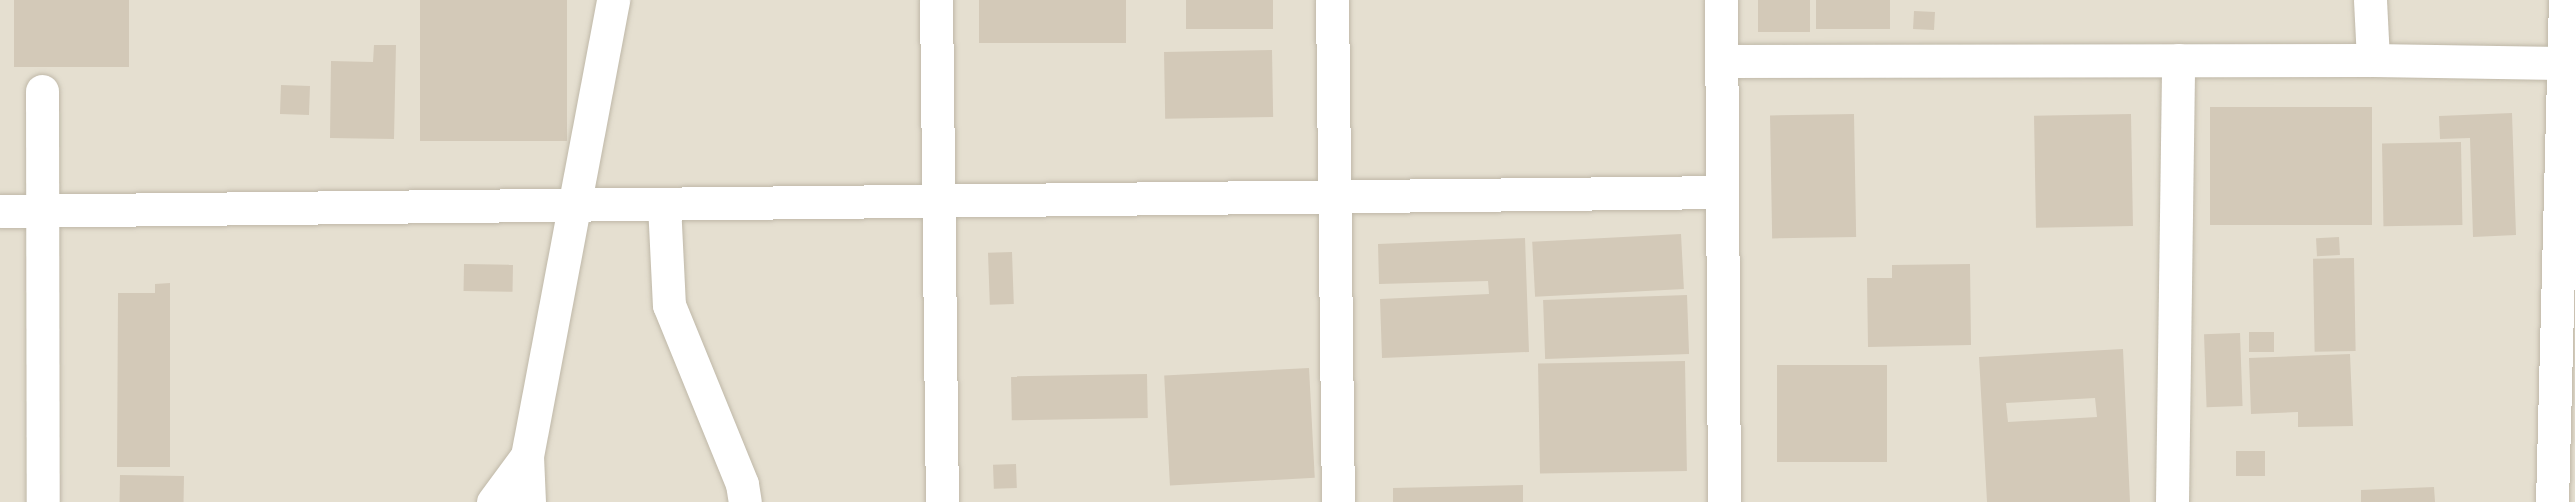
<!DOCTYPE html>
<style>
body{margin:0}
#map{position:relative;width:2575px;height:502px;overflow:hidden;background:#f1ede2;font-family:Quicksand,sans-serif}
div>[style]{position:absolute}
.residential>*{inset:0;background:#e5dfd0;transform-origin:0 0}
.building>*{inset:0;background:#d3c9b8;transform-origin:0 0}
.roads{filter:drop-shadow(0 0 2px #bfb8a8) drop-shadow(0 0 2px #bfb8a8)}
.minor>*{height:33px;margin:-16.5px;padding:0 16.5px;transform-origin:16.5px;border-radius:16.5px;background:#fff}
span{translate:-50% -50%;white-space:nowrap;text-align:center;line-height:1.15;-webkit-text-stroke:4.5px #fff;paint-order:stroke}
</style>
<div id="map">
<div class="residential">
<div style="left:0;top:0;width:2575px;height:502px"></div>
</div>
<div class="building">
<div style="left:14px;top:0;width:115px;height:67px"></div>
<div style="left:420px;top:0;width:147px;height:141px"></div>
<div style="left:979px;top:0;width:147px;height:43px"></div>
<div style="left:1186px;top:0;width:87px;height:29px"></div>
<div style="left:1758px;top:0;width:52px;height:32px"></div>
<div style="left:1816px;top:0;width:74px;height:29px"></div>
<div style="left:1914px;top:11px;width:21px;height:18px;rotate:3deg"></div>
<div style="clip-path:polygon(374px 45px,396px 45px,394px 139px,330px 138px,331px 61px,373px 62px)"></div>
<div style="left:1272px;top:50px;width:67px;height:108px;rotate:89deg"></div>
<div style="left:281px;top:85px;width:29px;height:29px;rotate:2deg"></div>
<div style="left:2372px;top:107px;width:118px;height:162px;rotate:90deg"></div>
<div style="clip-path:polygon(2512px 113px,2516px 235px,2473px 237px,2470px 138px,2440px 139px,2439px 116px)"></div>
<div style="left:1854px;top:114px;width:123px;height:84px;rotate:89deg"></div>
<div style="left:2131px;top:114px;width:112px;height:97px;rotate:89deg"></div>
<div style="left:2461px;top:142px;width:83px;height:79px;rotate:89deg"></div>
<div style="left:1681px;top:234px;width:55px;height:149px;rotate:87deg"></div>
<div style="left:2339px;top:237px;width:18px;height:23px;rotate:87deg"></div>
<div style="clip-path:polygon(1525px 238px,1529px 352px,1382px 358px,1380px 299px,1489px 294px,1488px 281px,1379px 284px,1378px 244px)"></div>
<div style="left:1012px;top:252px;width:52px;height:24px;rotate:88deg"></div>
<div style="left:2354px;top:258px;width:93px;height:41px;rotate:89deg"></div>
<div style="left:464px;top:264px;width:49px;height:27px;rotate:1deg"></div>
<div style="clip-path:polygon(1970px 264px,1971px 345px,1868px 347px,1867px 278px,1892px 278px,1892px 265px)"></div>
<div style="clip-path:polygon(170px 283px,170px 467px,117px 467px,118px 293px,155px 293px,155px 284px)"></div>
<div style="left:1687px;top:295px;width:59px;height:144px;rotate:88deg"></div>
<div style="left:2249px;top:332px;width:25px;height:20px"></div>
<div style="left:2240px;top:333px;width:73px;height:36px;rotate:88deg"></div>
<div style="clip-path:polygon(evenodd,2123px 349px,2130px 502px,1987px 502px,1979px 357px,2123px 349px,2095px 398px,2097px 417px,2008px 422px,2006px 403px,2095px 398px)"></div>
<div style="clip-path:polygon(2350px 354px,2353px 426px,2298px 427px,2298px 412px,2251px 414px,2249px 358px)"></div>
<div style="left:1685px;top:361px;width:110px;height:147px;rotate:89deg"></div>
<div style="left:1887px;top:365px;width:97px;height:110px;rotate:90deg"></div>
<div style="left:1309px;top:368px;width:110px;height:145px;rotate:87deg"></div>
<div style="left:1147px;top:374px;width:44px;height:136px;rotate:89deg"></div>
<div style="left:2236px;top:451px;width:29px;height:25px"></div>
<div style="left:1016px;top:464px;width:24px;height:23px;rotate:88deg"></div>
<div style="left:120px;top:475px;width:64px;height:27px;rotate:1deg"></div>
<div style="clip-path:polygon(1523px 485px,1523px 502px,1393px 502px,1393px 488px)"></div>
<div style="clip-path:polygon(2434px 487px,2435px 502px,2361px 502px,2361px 490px)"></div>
</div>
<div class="roads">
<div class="minor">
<div style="left:936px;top:0;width:502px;rotate:89.32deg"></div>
<div style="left:1332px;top:0;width:502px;rotate:89.32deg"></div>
<div style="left:1721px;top:0;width:502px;rotate:89.66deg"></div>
<div style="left:2370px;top:0;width:60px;rotate:87.1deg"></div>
<div style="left:1721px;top:61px;width:652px;rotate:-0.09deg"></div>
<div style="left:2373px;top:60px;width:202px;rotate:0.9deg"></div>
<div style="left:42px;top:91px;width:411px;rotate:89.9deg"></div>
<div style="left:664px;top:204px;width:101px;rotate:87.2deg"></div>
<div style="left:669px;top:305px;width:193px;rotate:67.8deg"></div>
<div style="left:742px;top:484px;width:18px;rotate:81deg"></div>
<div style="left:0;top:211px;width:1722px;rotate:-0.63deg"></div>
<div style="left:527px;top:456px;width:46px;rotate:87.5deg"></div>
<div style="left:493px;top:502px;width:57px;rotate:-53.5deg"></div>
<div style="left:527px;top:456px;width:464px;rotate:-79.3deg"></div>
<div style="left:2172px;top:502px;width:442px;rotate:-89.2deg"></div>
<div style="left:2552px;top:502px;width:502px;rotate:-88.52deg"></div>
</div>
</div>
</div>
